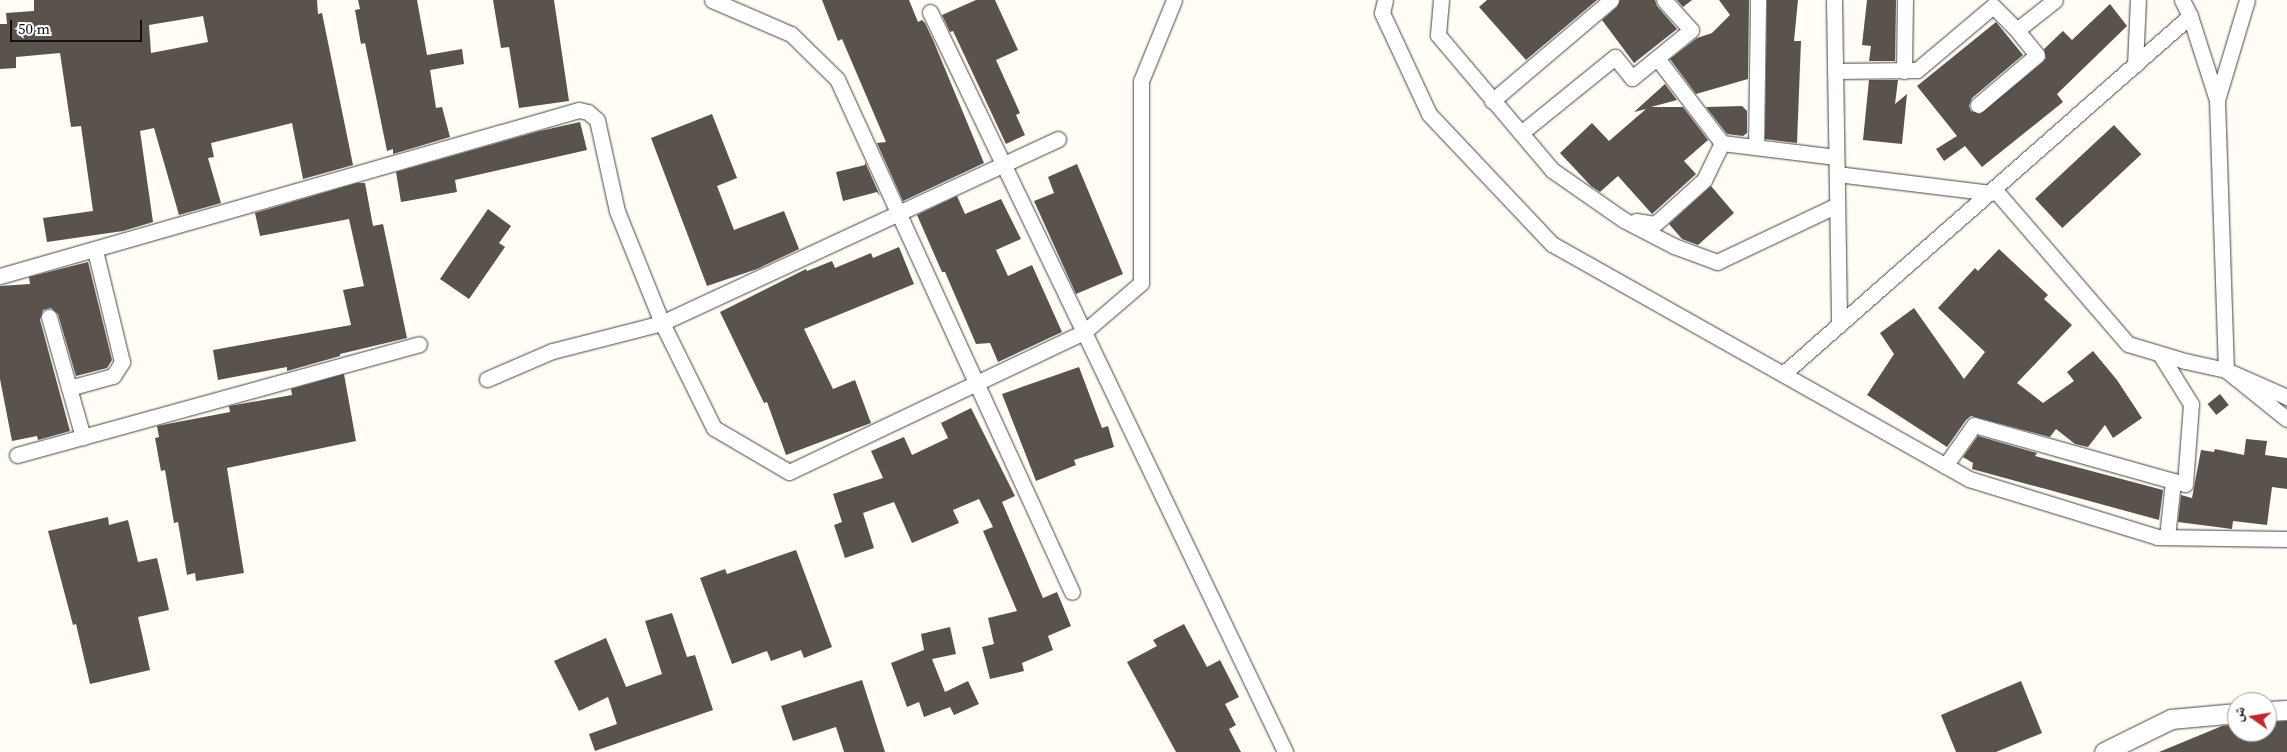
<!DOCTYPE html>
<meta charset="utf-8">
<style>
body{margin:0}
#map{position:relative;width:2287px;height:752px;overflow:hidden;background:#fffdf5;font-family:"Source Serif 4","Noto Naskh Arabic",serif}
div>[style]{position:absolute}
.building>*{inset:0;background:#5a524d;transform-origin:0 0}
.roads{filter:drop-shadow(0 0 1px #444) drop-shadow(0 0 1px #444)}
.minor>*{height:15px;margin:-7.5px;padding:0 7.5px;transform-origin:7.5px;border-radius:7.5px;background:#fff}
.tertiary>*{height:19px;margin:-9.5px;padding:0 9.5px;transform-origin:9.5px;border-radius:9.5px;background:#fff}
span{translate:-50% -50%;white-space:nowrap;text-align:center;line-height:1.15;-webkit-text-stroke:5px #fff;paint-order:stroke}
.north{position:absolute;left:2227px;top:692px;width:50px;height:50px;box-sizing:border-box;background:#fff;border:1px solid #a0a0a0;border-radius:50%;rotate:283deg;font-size:14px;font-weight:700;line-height:20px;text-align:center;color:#111}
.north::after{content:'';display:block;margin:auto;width:18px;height:22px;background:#c4262e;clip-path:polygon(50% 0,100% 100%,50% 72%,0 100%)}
.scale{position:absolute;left:10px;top:20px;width:132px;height:22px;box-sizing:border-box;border:2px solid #111;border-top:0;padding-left:6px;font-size:15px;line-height:18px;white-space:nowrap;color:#111;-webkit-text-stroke:4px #fff;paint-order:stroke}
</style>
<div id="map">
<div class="building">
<div style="clip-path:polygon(evenodd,34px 0,317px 0,318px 14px,322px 13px,353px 165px,303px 179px,292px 123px,211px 143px,214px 157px,208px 158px,221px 203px,179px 215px,154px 128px,140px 131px,153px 222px,123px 231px,47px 242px,43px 218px,93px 211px,81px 126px,71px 127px,60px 53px,16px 57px,16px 68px,0 69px,0 24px,7px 24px,6px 13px,34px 11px,34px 0,203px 16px,208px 42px,151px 53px,149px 25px,203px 16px)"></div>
<div style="clip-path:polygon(358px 0,417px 0,427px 55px,462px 49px,464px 64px,430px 70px,436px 108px,442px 107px,450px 137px,393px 154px,393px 149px,387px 151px,365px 43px,361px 44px,355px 10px,360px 9px)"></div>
<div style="clip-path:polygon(493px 0,554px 0,569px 101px,519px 108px,509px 47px,501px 48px)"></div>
<div style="clip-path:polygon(822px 0,909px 0,918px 22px,922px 20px,925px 23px,933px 40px,984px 163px,903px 201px,877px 143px,886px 142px,842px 39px,838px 41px)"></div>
<div style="clip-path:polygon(976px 0,995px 0,1018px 50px,996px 60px,1020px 113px,1016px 115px,1025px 135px,1006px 144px,953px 31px,950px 32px,942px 15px)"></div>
<div style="clip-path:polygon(1487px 0,1597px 0,1526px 60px,1479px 7px)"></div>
<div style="clip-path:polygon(1620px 0,1655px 0,1657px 6px,1677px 29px,1634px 63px,1602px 20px,1617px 7px)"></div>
<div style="clip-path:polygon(1677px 0,1692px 0,1683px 7px)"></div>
<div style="clip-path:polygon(1719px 0,1749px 0,1748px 79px,1696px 94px,1670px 59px,1697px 38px,1712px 33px,1730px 15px)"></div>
<div style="clip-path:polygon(1767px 0,1798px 0,1794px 41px,1801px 41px,1797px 143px,1765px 139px)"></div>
<div style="clip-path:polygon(1867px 0,1896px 0,1895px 61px,1869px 61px,1871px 46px,1862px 45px)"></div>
<div style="clip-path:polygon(2110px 4px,2127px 26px,2057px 94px,2063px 102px,1982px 167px,1965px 146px,1944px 161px,1936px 149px,1957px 136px,1917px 86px,1996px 22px,2023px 55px,1972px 98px,1969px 106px,1971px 111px,1980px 114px,2043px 62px,2046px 58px,2044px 49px,2063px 31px,2072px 40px)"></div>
<div style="clip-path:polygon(1869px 80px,1898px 80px,1895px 104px,1907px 94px,1902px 144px,1863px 140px)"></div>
<div style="clip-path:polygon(1665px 84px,1677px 100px,1651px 107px,1683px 107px,1708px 140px,1684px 161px,1696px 174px,1652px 214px,1618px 176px,1600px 192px,1591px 186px,1560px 153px,1592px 123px,1609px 141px,1646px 109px,1634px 112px)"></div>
<div style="clip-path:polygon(1742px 106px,1747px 111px,1747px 133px,1743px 136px,1727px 134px,1706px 107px)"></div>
<div style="clip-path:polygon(712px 114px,737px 178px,717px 186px,734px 230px,784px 211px,799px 249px,757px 269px,707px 286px,651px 138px)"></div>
<div style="clip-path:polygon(580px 122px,587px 150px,455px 180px,457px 192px,401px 202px,396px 172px,540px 131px)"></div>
<div style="left:2114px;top:125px;width:40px;height:108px;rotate:47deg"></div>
<div style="clip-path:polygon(865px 162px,880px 196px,877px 192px,843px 201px,836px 172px,865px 165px)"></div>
<div style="clip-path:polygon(1077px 164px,1123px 274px,1076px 294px,1034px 201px,1054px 193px,1048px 177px)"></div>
<div style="clip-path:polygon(357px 183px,365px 183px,373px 226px,383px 224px,407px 338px,340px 354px,340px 356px,287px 371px,287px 367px,218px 380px,213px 350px,351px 325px,343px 290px,364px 286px,349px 219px,260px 236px,255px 213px)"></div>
<div style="clip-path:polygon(1711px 186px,1734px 213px,1698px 245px,1682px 239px,1669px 224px)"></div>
<div style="clip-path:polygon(957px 196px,965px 214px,1001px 199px,1021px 239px,996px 250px,1008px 276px,1032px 265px,1062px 332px,998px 362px,990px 343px,976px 344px,945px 272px,942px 272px,917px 215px)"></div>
<div style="clip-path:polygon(488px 209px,511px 226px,499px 243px,505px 247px,469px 299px,440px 279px)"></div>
<div style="clip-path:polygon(899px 247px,914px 284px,804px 329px,833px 389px,855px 380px,871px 423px,786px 455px,767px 402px,764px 403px,720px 312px,806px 269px,807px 271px,832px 261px,835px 268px,871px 253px,873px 258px)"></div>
<div style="clip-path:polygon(1999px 249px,2048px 295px,2044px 299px,2072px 325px,2017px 383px,2043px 403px,2074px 381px,2067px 372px,2093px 351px,2117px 380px,2142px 418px,2113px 438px,2105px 425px,2088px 447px,2075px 444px,2056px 429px,2050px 437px,1971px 416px,1966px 420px,1947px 447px,1867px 395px,1894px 354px,1880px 333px,1914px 308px,1964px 379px,1985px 352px,1938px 308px,1975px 268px,1978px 271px)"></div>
<div style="clip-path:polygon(88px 262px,112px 360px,107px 368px,76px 376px,58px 314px,51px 308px,43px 310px,40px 320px,70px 431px,38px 440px,37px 436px,12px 441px,0 379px,0 286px,30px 284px,29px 277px)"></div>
<div style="clip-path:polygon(1079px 367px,1102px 428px,1108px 426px,1114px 447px,1074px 460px,1076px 465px,1036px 481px,1002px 394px)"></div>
<div style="clip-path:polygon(344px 374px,356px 441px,227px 468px,244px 573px,196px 581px,195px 573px,187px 575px,178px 522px,174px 523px,165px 470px,161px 471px,155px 438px,159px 437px,157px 426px,230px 412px,229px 406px,292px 395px,291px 389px)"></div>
<div style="left:2220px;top:394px;width:14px;height:16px;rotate:51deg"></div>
<div style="clip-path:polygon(971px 408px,1015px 496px,1002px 502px,1043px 598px,1057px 592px,1071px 626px,1048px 636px,1053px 650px,1022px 663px,1024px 671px,990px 679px,982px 647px,994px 644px,988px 618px,1017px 611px,983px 531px,993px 527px,979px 499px,953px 510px,959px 523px,912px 543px,894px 502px,863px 513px,874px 548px,845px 558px,834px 525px,842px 522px,833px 494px,883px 478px,871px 451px,904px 437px,912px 455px,948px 438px,941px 423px)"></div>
<div style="clip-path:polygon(1978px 436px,2037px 453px,2035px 456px,2163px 490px,2159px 520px,1972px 469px,1973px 463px,1963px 457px)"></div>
<div style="clip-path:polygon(2246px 439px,2267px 441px,2265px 455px,2287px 458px,2287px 489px,2272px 487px,2267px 525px,2233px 521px,2232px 529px,2178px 522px,2181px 495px,2192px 498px,2201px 450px,2214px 452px,2215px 449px,2244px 455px)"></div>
<div style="clip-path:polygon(108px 517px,109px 525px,128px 520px,138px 562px,157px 558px,169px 610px,138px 617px,150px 670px,90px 684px,76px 624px,73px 625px,48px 531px)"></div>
<div style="clip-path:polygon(796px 550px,832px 647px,804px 658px,801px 650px,771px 661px,767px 651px,732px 664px,700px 578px,725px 569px,727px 574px)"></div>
<div style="clip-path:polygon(672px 613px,687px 657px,695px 655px,713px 710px,595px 751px,589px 734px,617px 724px,608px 697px,579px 711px,554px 661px,606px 638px,626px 687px,662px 674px,645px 621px)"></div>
<div style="clip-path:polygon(1184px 624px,1207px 667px,1220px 660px,1239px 697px,1225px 704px,1236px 725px,1229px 729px,1241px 752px,1176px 752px,1127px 662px,1157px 646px,1153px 640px)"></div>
<div style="clip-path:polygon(950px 627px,956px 654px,932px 659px,945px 692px,968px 681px,979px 704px,954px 715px,950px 707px,924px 717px,919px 702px,907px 707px,891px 663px,924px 650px,921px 634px)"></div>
<div style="clip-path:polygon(862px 680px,885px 752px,844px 752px,836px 727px,793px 741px,781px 706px)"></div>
<div style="clip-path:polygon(2021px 681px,2042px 733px,1996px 752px,1956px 752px,1941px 715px)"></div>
<div style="clip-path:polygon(2287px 721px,2287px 752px,2159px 752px,2222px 726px,2237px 724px,2237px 732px,2267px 732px,2267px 722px)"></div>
</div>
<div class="roads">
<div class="minor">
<div style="left:712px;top:0;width:86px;rotate:23.3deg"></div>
<div style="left:791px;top:34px;width:64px;rotate:44.4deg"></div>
<div style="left:837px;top:79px;width:564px;rotate:65.39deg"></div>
<div style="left:1385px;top:0;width:13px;rotate:103deg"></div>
<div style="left:1382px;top:13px;width:111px;rotate:65deg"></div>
<div style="left:1429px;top:114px;width:179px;rotate:46.6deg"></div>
<div style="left:1552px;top:244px;width:479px;rotate:29.4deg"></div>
<div style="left:1969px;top:479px;width:197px;rotate:17.1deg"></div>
<div style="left:2157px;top:537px;width:130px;rotate:0.9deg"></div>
<div style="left:1441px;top:0;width:35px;rotate:95deg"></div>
<div style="left:1438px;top:35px;width:177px;rotate:49.8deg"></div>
<div style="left:1552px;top:170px;width:88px;rotate:34.8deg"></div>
<div style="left:1624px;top:220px;width:56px;rotate:27.5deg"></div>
<div style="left:1674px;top:246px;width:46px;rotate:20.4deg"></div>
<div style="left:1717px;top:262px;width:133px;rotate:-25.4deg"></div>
<div style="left:1834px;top:0;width:324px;rotate:89.1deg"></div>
<div style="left:2182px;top:0;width:18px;rotate:63deg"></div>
<div style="left:2190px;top:16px;width:88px;rotate:72.2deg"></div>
<div style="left:2217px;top:100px;width:270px;rotate:88.1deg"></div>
<div style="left:2226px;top:370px;width:78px;rotate:38.8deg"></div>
<div style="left:930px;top:12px;width:355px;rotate:64.3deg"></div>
<div style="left:1084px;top:332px;width:75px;rotate:-40.7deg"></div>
<div style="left:1141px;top:283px;width:202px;rotate:-90deg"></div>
<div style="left:1141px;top:81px;width:87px;rotate:-67.8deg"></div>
<div style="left:1657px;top:58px;width:107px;rotate:52.6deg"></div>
<div style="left:1722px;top:143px;width:115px;rotate:7deg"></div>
<div style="left:2135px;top:65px;width:65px;rotate:-87.4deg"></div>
<div style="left:1835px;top:71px;width:82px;rotate:-0.7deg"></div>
<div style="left:1917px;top:70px;width:99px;rotate:-40.1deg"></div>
<div style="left:1993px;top:6px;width:34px;rotate:45deg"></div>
<div style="left:2017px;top:30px;width:48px;rotate:-38.3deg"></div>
<div style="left:1904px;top:71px;width:71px;rotate:-89.2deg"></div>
<div style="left:2217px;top:100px;width:104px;rotate:-73.3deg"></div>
<div style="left:1492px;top:101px;width:156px;rotate:-40.3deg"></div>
<div style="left:1978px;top:105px;width:77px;rotate:-40.3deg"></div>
<div style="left:2037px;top:55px;width:32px;rotate:-129deg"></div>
<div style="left:1521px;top:133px;width:121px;rotate:-39deg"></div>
<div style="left:1615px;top:57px;width:27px;rotate:51deg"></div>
<div style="left:1632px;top:78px;width:76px;rotate:-39.1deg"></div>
<div style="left:1691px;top:30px;width:40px;rotate:-132deg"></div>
<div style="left:1058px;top:139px;width:437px;rotate:155.1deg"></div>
<div style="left:662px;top:323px;width:117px;rotate:63.7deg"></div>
<div style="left:714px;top:428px;width:87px;rotate:30.4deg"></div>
<div style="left:789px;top:472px;width:327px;rotate:-25.4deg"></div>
<div style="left:1084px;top:332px;width:466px;rotate:64.4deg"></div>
<div style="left:1756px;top:147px;width:147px;rotate:-89.2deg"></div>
<div style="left:1837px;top:174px;width:155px;rotate:7deg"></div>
<div style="left:1995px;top:190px;width:203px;rotate:49.2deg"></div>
<div style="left:2128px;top:344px;width:59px;rotate:16.6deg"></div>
<div style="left:2185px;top:361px;width:42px;rotate:12.4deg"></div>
<div style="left:2226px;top:370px;width:67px;rotate:23.9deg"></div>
<div style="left:1636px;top:221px;width:19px;rotate:9deg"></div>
<div style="left:1655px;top:224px;width:66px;rotate:-41.9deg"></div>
<div style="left:1704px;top:180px;width:41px;rotate:-64.1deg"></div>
<div style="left:0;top:276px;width:602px;rotate:-16deg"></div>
<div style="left:579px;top:110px;width:9px;rotate:13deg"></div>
<div style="left:588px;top:112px;width:12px;rotate:42deg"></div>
<div style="left:597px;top:120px;width:93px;rotate:77.6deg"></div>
<div style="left:617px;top:211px;width:121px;rotate:68.1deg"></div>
<div style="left:662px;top:323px;width:114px;rotate:165.7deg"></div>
<div style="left:552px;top:351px;width:71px;rotate:156.7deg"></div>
<div style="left:49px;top:317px;width:125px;rotate:74.2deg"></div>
<div style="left:2160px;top:354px;width:59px;rotate:58.2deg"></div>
<div style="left:2191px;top:404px;width:80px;rotate:94.3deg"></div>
<div style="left:2185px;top:484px;width:12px;rotate:-166deg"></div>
<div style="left:1783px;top:374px;width:542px;rotate:-41.34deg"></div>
<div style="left:69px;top:388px;width:46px;rotate:-15.3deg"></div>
<div style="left:113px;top:376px;width:17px;rotate:-57deg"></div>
<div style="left:122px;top:362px;width:115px;rotate:-103.6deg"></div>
<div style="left:17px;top:455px;width:417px;rotate:-15.4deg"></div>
<div style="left:1945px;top:466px;width:50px;rotate:-54.7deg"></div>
<div style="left:1974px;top:425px;width:207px;rotate:15.7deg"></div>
<div style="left:2173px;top:481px;width:56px;rotate:96.1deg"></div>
</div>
<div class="tertiary">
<div style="left:2267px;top:711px;width:20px;rotate:-3deg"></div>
<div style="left:2104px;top:752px;width:75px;rotate:-26.2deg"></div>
<div style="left:2171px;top:719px;width:66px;rotate:-5.2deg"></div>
</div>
</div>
<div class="north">ش</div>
<div class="scale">50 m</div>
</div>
